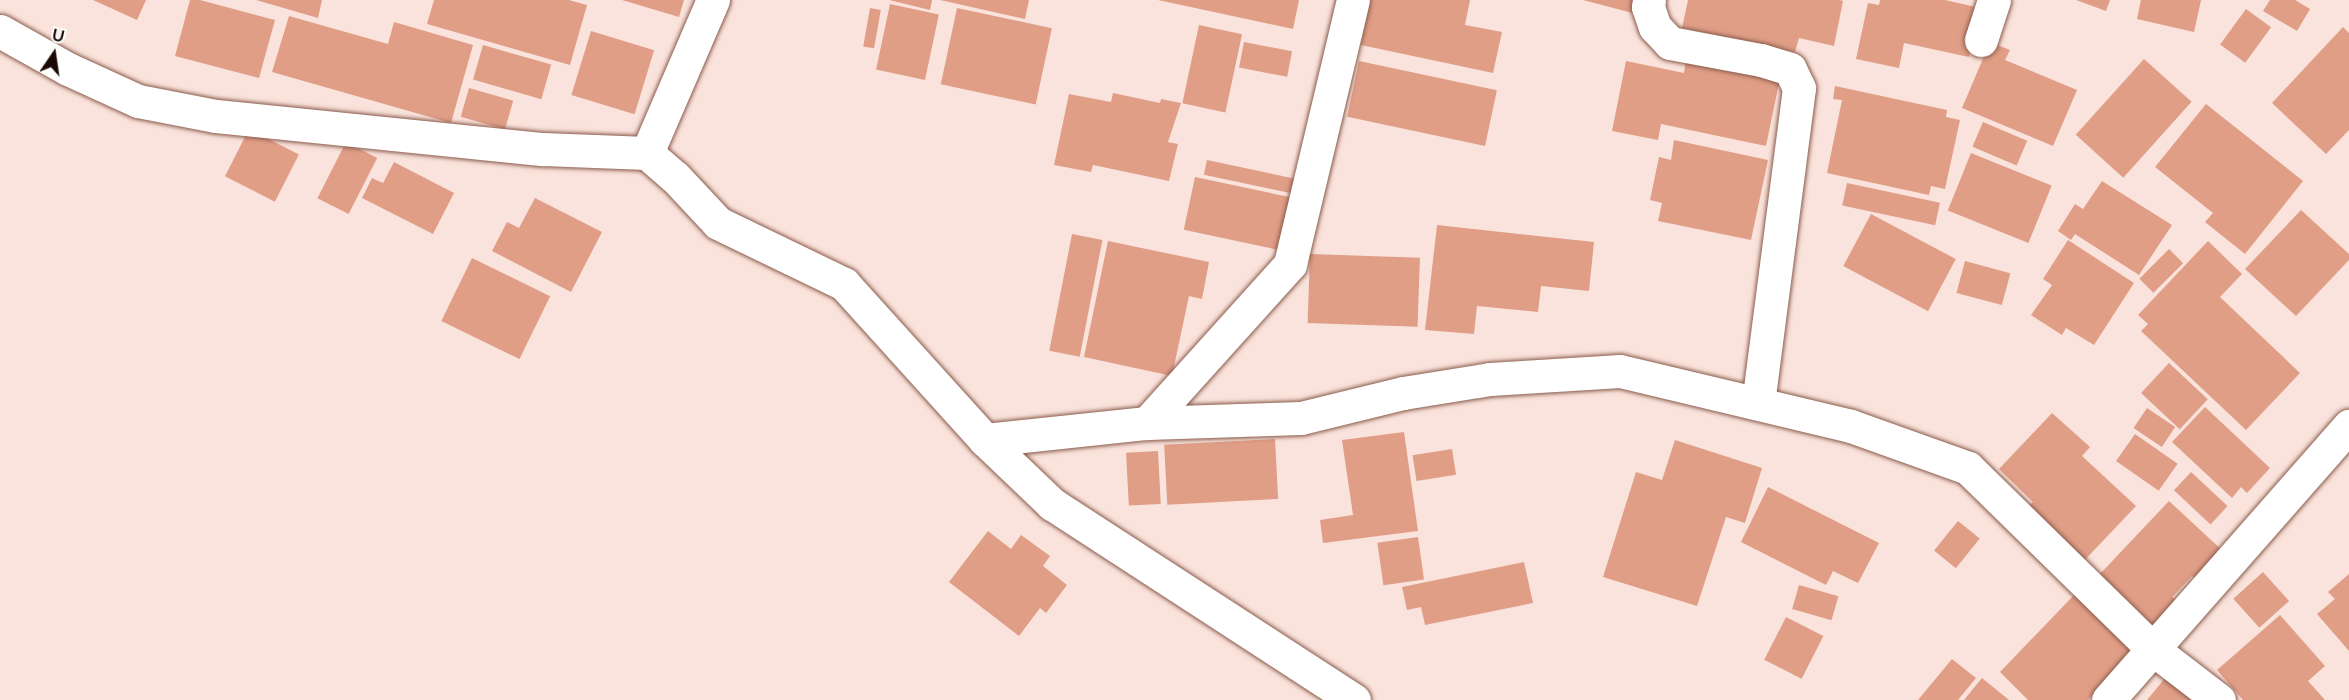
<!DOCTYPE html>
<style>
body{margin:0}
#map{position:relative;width:2349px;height:700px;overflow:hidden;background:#fae3dc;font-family:Raleway,sans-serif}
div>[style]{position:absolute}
.building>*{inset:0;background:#e09e87;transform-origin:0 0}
.roads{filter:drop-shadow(0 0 2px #8a5b4b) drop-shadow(0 0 2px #8a5b4b)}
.minor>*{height:33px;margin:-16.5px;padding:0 16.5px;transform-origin:16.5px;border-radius:16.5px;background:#fff}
span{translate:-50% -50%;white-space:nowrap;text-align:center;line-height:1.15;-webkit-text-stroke:4.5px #fff;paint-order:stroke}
.north{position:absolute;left:24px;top:24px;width:60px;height:60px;-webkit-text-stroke:4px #fff;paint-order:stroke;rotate:13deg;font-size:16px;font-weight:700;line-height:24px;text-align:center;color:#1b0905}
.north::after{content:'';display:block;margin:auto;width:21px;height:27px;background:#1b0905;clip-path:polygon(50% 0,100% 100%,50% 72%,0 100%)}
</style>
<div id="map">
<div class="building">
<div style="clip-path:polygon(93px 0,146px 0,137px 20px)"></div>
<div style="clip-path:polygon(190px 0,200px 0,275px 20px,259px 78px,175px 56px)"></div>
<div style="clip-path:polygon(256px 0,322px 0,318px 18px)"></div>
<div style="clip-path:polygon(434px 0,569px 0,587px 5px,570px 65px,427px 24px)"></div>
<div style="clip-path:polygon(622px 0,684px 0,679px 17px)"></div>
<div style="clip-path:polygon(889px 0,932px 0,930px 10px)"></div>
<div style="clip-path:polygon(940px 0,1029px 0,1025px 19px)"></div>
<div style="clip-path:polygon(1158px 0,1299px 0,1293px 29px)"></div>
<div style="clip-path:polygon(1370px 0,1470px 0,1465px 25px,1502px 32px,1493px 73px,1361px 45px)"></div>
<div style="clip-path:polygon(1583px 0,1639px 0,1636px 14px)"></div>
<div style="clip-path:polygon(1688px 0,1840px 0,1843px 1px,1834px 46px,1799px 38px,1795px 52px,1682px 28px)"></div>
<div style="clip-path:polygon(1880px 0,1945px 0,1980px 8px,1969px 57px,1904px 43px,1899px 68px,1856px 59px,1868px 3px,1879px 5px)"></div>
<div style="clip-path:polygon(2076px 0,2110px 0,2106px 11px)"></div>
<div style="clip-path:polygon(2141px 0,2201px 0,2194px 32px,2137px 19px)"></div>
<div style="clip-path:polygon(2270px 0,2295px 0,2310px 9px,2297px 31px,2263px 11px)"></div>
<div style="left:890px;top:4px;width:50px;height:67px;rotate:12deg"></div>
<div style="left:870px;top:8px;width:11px;height:39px;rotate:10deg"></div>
<div style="left:957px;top:8px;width:97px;height:78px;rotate:12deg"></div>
<div style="left:2246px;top:9px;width:31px;height:44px;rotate:36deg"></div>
<div style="clip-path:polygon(289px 16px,388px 44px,394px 22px,473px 45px,451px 123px,272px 72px)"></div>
<div style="left:1199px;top:25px;width:44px;height:80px;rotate:12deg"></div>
<div style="clip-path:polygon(2343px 27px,2349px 33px,2349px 130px,2326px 154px,2272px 103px)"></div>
<div style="left:591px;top:31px;width:66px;height:67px;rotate:17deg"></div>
<div style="left:1244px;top:42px;width:49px;height:26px;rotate:11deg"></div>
<div style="clip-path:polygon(1990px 42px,2010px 50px,2005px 60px,2077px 90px,2053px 146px,1962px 108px)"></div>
<div style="left:483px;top:45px;width:71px;height:36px;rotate:16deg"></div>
<div style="clip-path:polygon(1686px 59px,1780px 78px,1766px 146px,1661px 124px,1658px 140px,1612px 131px,1626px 61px,1684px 73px)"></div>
<div style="left:2144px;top:59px;width:64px;height:102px;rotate:42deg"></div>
<div style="left:1359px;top:61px;width:141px;height:57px;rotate:12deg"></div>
<div style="clip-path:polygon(1835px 86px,1947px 110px,1946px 117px,1960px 120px,1945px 189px,1931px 186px,1929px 195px,1827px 173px,1842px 100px,1833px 99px)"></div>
<div style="left:469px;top:88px;width:46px;height:30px;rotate:16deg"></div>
<div style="clip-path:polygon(1113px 93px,1160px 103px,1161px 99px,1181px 103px,1168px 142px,1178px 144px,1169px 181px,1093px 165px,1091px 172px,1054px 165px,1069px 94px,1111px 102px)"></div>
<div style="clip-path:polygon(2206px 104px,2303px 181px,2245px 254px,2205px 222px,2213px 213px,2155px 167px)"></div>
<div style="left:1983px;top:122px;width:48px;height:27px;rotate:23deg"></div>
<div style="left:249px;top:129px;width:56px;height:53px;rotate:27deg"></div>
<div style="clip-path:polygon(1674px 140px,1768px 160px,1751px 240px,1658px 221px,1662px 203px,1650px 200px,1659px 157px,1671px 160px)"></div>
<div style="left:346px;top:142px;width:35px;height:63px;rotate:27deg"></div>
<div style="left:1971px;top:153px;width:87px;height:62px;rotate:22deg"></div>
<div style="left:1207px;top:160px;width:94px;height:15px;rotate:12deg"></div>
<div style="clip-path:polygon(394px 162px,454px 193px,433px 234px,362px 198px,372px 178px,383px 183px)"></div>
<div style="left:1195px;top:177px;width:104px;height:54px;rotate:12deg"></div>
<div style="clip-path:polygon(2102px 181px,2172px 225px,2139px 275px,2075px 234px,2071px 240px,2058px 231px,2075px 204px,2083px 209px)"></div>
<div style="left:1847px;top:183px;width:95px;height:23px;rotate:12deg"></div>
<div style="clip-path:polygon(535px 198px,602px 232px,571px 292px,492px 251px,507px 222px,519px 228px)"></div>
<div style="clip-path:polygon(2301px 210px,2349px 254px,2349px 260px,2296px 316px,2245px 269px)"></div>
<div style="left:1871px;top:214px;width:96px;height:59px;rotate:28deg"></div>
<div style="clip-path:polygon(1437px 225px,1594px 242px,1589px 291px,1541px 286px,1538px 312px,1477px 306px,1474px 334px,1425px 330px)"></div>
<div style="left:1072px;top:234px;width:31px;height:119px;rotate:11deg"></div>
<div style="clip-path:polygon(2068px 240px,2134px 283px,2094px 345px,2066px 328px,2062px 335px,2031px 315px,2052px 285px,2043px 279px)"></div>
<div style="clip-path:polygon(1108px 241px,1209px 262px,1202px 299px,1189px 296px,1172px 376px,1084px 357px)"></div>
<div style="clip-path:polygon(2208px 241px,2242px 274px,2220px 297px,2300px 373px,2246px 430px,2141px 331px,2148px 324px,2138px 315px)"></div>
<div style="left:2169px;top:249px;width:20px;height:42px;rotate:45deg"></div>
<div style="left:1310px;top:254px;width:110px;height:69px;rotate:2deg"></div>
<div style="left:472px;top:258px;width:87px;height:70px;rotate:26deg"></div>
<div style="left:1965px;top:261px;width:47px;height:33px;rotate:15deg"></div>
<div style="left:2169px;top:363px;width:53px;height:41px;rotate:43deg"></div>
<div style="clip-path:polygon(2205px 407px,2270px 468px,2247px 493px,2241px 487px,2232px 498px,2172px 442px)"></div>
<div style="left:2147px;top:408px;width:34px;height:24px;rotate:34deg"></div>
<div style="clip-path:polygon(2052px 413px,2090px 447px,2082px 456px,2136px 506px,2081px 564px,2023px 511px,2033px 502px,1999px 469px)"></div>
<div style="clip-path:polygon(1404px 432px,1418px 531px,1323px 543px,1320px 520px,1353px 515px,1342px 440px)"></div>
<div style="left:2135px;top:434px;width:52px;height:33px;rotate:35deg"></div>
<div style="left:1275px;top:439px;width:60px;height:111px;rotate:87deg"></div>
<div style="clip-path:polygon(1675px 440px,1762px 468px,1745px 523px,1726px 517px,1697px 606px,1603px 577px,1636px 472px,1662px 480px)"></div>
<div style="left:1452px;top:449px;width:26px;height:40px;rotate:81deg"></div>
<div style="left:1158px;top:451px;width:53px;height:32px;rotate:87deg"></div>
<div style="left:2191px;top:472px;width:50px;height:25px;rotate:43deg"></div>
<div style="clip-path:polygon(1768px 487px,1879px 543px,1858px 583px,1833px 571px,1826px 585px,1741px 542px)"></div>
<div style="clip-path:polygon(2169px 501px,2224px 552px,2197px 580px,2192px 576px,2172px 597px,2177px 601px,2154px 626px,2100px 574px)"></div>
<div style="left:1958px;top:521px;width:28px;height:38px;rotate:39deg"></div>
<div style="clip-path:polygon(988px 531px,1011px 549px,1021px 535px,1050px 556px,1043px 566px,1067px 585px,1046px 613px,1040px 608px,1019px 636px,949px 582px)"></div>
<div style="left:1418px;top:537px;width:43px;height:41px;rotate:82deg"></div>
<div style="clip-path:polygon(1524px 562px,1533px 603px,1425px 625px,1421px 607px,1407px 610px,1402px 587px)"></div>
<div style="left:2263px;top:572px;width:39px;height:40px;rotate:48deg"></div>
<div style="clip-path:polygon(2349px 574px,2349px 651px,2317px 614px,2335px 599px,2328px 592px)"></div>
<div style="left:1799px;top:585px;width:41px;height:25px;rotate:16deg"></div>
<div style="clip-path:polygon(2074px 595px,2135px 652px,2088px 700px,2028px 700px,2000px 672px)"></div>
<div style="clip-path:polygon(2280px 615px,2325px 666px,2308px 681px,2325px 700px,2243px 700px,2217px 670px)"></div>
<div style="left:1786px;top:617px;width:42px;height:48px;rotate:27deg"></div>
<div style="clip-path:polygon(1952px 659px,1976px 678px,1958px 700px,1918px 700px)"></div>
<div style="clip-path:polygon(2166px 677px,2195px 700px,2147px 700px)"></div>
<div style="clip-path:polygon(1982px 678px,2009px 700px,1964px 700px)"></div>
</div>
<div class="roads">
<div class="minor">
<div style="left:1649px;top:0;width:7px;rotate:98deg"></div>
<div style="left:1648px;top:7px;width:21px;rotate:71deg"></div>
<div style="left:1655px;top:27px;width:22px;rotate:47deg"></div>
<div style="left:1670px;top:43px;width:93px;rotate:10.6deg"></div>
<div style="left:1761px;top:60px;width:30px;rotate:17deg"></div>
<div style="left:1790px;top:69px;width:21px;rotate:65deg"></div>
<div style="left:1799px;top:88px;width:318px;rotate:97.4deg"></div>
<div style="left:0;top:31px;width:78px;rotate:29.2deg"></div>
<div style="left:68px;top:69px;width:77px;rotate:24.6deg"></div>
<div style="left:138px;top:101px;width:79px;rotate:10.9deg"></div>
<div style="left:216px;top:116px;width:329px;rotate:5.8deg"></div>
<div style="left:543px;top:149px;width:104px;rotate:2.2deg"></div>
<div style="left:647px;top:153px;width:167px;rotate:-66.7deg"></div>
<div style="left:1981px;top:40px;width:42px;rotate:-72deg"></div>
<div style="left:647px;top:153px;width:37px;rotate:41deg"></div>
<div style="left:675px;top:177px;width:63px;rotate:46.9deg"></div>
<div style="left:718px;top:223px;width:140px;rotate:25.8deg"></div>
<div style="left:844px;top:284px;width:210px;rotate:47.9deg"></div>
<div style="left:985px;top:440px;width:93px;rotate:43.7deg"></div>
<div style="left:1052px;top:504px;width:360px;rotate:33deg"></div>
<div style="left:1147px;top:423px;width:214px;rotate:-48deg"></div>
<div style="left:1290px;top:264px;width:271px;rotate:-76.6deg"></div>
<div style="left:985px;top:440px;width:163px;rotate:-6deg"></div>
<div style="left:1147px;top:423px;width:154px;rotate:-1.9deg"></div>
<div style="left:1301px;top:418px;width:105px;rotate:-13.8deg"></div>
<div style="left:1403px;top:393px;width:88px;rotate:-9.1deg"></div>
<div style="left:1490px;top:379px;width:130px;rotate:-3.5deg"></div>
<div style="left:1620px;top:371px;width:237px;rotate:13.4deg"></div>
<div style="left:1851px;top:426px;width:124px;rotate:19.7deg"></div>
<div style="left:1968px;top:468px;width:260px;rotate:44.4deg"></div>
<div style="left:2154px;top:650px;width:82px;rotate:37.6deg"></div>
<div style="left:2108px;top:700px;width:365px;rotate:-48.7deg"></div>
</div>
</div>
<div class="north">U</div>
</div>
